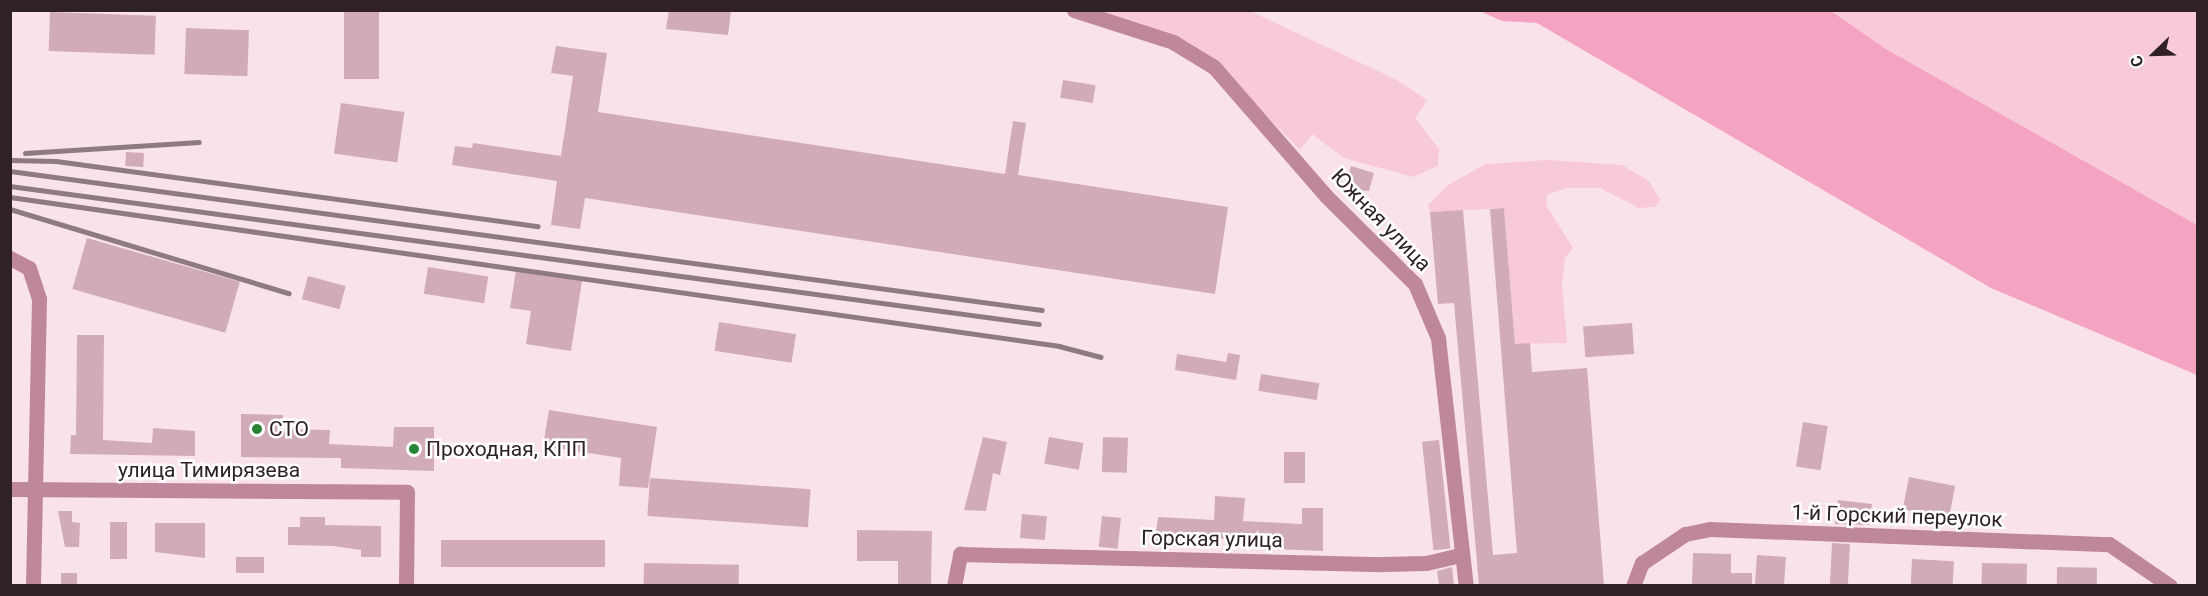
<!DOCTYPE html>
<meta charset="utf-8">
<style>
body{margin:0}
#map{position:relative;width:2208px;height:596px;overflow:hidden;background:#fae2ea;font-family:Roboto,sans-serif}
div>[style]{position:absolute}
.green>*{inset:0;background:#f8c9d9}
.water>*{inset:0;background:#f5a3c2}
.building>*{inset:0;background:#d1acb8;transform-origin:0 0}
.minor>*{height:15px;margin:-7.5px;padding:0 7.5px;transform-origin:7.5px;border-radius:7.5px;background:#bf879c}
.rail>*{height:4.5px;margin:-2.25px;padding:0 2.25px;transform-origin:2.25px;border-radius:2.25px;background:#8e7b82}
.dots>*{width:16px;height:16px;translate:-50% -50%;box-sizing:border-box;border:3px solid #fff;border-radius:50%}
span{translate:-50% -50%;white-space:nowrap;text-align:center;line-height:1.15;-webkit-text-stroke:5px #fff;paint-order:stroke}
.street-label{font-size:21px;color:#302127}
.poi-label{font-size:21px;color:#302127}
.left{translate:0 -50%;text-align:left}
.frame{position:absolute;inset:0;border:12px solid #302127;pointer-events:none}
.north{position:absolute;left:2124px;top:24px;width:60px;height:60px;-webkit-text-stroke:4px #fff;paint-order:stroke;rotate:247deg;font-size:16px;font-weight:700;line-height:24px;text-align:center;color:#302127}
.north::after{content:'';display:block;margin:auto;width:21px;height:27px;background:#302127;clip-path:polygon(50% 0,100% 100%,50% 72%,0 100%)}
</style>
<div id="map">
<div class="green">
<div style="clip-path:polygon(1093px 11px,1250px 11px,1395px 79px,1427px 100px,1415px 118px,1439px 149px,1438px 166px,1413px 177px,1344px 158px,1312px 134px,1300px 150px,1211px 59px)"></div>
<div style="clip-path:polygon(1831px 11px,2197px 11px,2197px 225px,1886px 49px)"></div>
<div style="clip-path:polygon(1547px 160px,1622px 165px,1649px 181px,1660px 200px,1655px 207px,1639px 208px,1600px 188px,1566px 188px,1547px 195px,1546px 205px,1573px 248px,1565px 258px,1562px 283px,1567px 343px,1515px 344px,1504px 208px,1430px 212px,1428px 205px,1448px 185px,1486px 164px)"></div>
</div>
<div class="water">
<div style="clip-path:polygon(1480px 11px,1831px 11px,1886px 49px,2197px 225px,2197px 375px,1991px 288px,1537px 23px,1502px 21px)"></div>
</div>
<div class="building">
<div style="left:344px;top:10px;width:35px;height:69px"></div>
<div style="clip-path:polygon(669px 10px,731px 10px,728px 35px,666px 29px)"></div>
<div style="left:50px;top:12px;width:106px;height:39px;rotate:2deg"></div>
<div style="left:186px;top:28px;width:63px;height:46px;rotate:2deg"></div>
<div style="clip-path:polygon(556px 46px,607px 53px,598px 112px,1005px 174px,1013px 121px,1026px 123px,1018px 175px,1228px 207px,1215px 294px,585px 198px,580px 229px,551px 225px,557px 181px,452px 165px,455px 146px,472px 148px,473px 143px,561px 156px,573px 76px,551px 73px)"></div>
<div style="left:1063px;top:80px;width:33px;height:18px;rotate:9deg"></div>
<div style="left:341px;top:103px;width:64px;height:51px;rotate:8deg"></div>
<div style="left:126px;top:152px;width:18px;height:14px;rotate:3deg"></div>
<div style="clip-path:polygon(1351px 166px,1374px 173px,1369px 191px,1345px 189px)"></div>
<div style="clip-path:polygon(1504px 208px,1515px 344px,1530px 343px,1532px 372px,1587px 368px,1604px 585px,1479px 585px,1454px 303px,1438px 304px,1430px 212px,1463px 210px,1493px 555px,1517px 553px,1490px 209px)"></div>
<div style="left:87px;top:238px;width:159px;height:53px;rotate:16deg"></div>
<div style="left:428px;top:267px;width:61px;height:27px;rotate:9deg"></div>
<div style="clip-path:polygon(516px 270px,582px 281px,571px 351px,526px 344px,531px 311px,510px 308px)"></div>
<div style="left:308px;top:276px;width:39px;height:24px;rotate:15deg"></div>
<div style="left:719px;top:322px;width:78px;height:29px;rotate:9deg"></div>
<div style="left:1632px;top:323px;width:31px;height:49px;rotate:86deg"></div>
<div style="clip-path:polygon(77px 335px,104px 335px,103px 440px,152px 443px,153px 428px,195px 431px,195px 456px,70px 454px,71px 435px,76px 435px)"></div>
<div style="clip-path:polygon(1228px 353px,1240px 355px,1236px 380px,1175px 370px,1177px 354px,1226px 362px)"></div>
<div style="left:1261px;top:374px;width:59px;height:17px;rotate:9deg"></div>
<div style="clip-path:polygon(549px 410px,657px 427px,648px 488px,619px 486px,621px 458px,543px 446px)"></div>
<div style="clip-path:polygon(241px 414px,283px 415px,283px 429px,330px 430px,329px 444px,393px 447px,394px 427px,434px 427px,434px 471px,341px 468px,341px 458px,241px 457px)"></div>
<div style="left:1803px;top:422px;width:25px;height:45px;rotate:9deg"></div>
<div style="clip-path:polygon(983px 437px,1007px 442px,1000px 475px,993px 473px,986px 511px,964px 510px)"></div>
<div style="left:1049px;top:437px;width:35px;height:27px;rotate:10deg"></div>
<div style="left:1103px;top:437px;width:25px;height:35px;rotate:2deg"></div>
<div style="left:1439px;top:440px;width:109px;height:17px;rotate:84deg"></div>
<div style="left:1284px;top:452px;width:21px;height:31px"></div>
<div style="left:1909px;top:477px;width:47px;height:33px;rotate:11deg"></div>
<div style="left:650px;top:478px;width:161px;height:38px;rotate:4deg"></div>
<div style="clip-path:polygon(1215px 496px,1245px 498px,1243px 521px,1302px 524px,1302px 508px,1323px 508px,1323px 551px,1256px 548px,1257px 540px,1190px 537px,1189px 543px,1155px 542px,1158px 517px,1214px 520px)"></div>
<div style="clip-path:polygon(1838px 500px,1872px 504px,1870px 525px,1835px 524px)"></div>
<div style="clip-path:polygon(58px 511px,72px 511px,72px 522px,80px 523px,79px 547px,65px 547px)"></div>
<div style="left:1022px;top:514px;width:25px;height:24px;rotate:5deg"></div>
<div style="left:1102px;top:516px;width:19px;height:31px;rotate:6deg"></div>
<div style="clip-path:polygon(300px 517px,325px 517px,325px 525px,381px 526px,381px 557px,361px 557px,361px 550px,333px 546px,288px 545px,288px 527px,300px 527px)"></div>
<div style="left:110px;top:522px;width:17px;height:37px"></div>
<div style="clip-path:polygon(155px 523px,205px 523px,205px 558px,155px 552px)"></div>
<div style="clip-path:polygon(857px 530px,932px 531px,931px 585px,898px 585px,898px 561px,857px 561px)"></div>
<div style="left:441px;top:540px;width:164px;height:27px"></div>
<div style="left:1832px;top:543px;width:18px;height:42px;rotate:3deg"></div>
<div style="clip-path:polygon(1693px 553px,1731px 554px,1731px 573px,1752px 573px,1752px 585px,1692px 585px)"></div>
<div style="left:1757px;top:555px;width:29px;height:30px;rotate:4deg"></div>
<div style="left:236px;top:557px;width:28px;height:16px"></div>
<div style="left:1912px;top:559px;width:42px;height:26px;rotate:3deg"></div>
<div style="left:644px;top:563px;width:95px;height:22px;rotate:1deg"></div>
<div style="left:1982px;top:563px;width:45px;height:22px;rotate:1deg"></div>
<div style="clip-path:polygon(1452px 567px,1454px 585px,1439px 585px,1437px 571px)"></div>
<div style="left:2057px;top:567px;width:40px;height:18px;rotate:1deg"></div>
<div style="left:61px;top:573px;width:16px;height:12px"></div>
</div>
<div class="minor">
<div style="left:1074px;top:10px;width:104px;rotate:17.9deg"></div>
<div style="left:1173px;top:42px;width:48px;rotate:31.4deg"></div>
<div style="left:1214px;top:67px;width:172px;rotate:49deg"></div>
<div style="left:1327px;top:197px;width:124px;rotate:44.7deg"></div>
<div style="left:1415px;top:284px;width:59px;rotate:66.9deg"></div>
<div style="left:1438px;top:338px;width:250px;rotate:83.6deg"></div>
<div style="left:10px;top:258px;width:21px;rotate:28deg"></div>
<div style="left:29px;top:268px;width:33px;rotate:72deg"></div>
<div style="left:39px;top:299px;width:287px;rotate:91.2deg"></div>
<div style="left:10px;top:489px;width:397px;rotate:0.4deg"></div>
<div style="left:407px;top:492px;width:94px;rotate:90.6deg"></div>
<div style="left:954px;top:586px;width:33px;rotate:-79deg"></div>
<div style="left:960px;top:554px;width:422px;rotate:1.4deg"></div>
<div style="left:1382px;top:564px;width:44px;rotate:-1.3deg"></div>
<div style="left:1426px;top:563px;width:37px;rotate:-13deg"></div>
<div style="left:1633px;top:586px;width:25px;rotate:-69deg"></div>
<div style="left:1642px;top:563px;width:52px;rotate:-34deg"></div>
<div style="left:1685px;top:534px;width:25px;rotate:-11deg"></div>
<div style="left:1710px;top:529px;width:399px;rotate:2.2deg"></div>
<div style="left:2109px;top:544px;width:74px;rotate:34.5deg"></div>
</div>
<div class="rail">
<div style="left:25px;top:153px;width:174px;rotate:-3.6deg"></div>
<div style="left:10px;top:160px;width:46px;rotate:1.2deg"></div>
<div style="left:56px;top:161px;width:486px;rotate:7.7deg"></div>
<div style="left:10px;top:171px;width:1041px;rotate:7.67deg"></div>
<div style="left:10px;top:186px;width:1038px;rotate:7.64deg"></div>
<div style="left:10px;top:197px;width:1060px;rotate:8.08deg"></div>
<div style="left:1059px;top:346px;width:43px;rotate:14.7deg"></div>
<div style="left:10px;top:209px;width:291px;rotate:16.8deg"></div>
</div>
<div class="dots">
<div style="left:257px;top:429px;background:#288536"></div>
<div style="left:414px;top:449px;background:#288536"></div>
</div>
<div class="street-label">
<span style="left:1381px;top:220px;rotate:46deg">Южная улица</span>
<span style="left:209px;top:470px">улица Тимирязева</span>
<span style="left:1897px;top:516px;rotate:2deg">1-й Горский переулок</span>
<span style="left:1212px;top:539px;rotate:1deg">Горская улица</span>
</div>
<div class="poi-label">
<span class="left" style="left:269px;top:429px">СТО</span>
<span class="left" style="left:426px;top:449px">Проходная, КПП</span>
</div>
<div class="frame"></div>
<div class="north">С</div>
</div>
